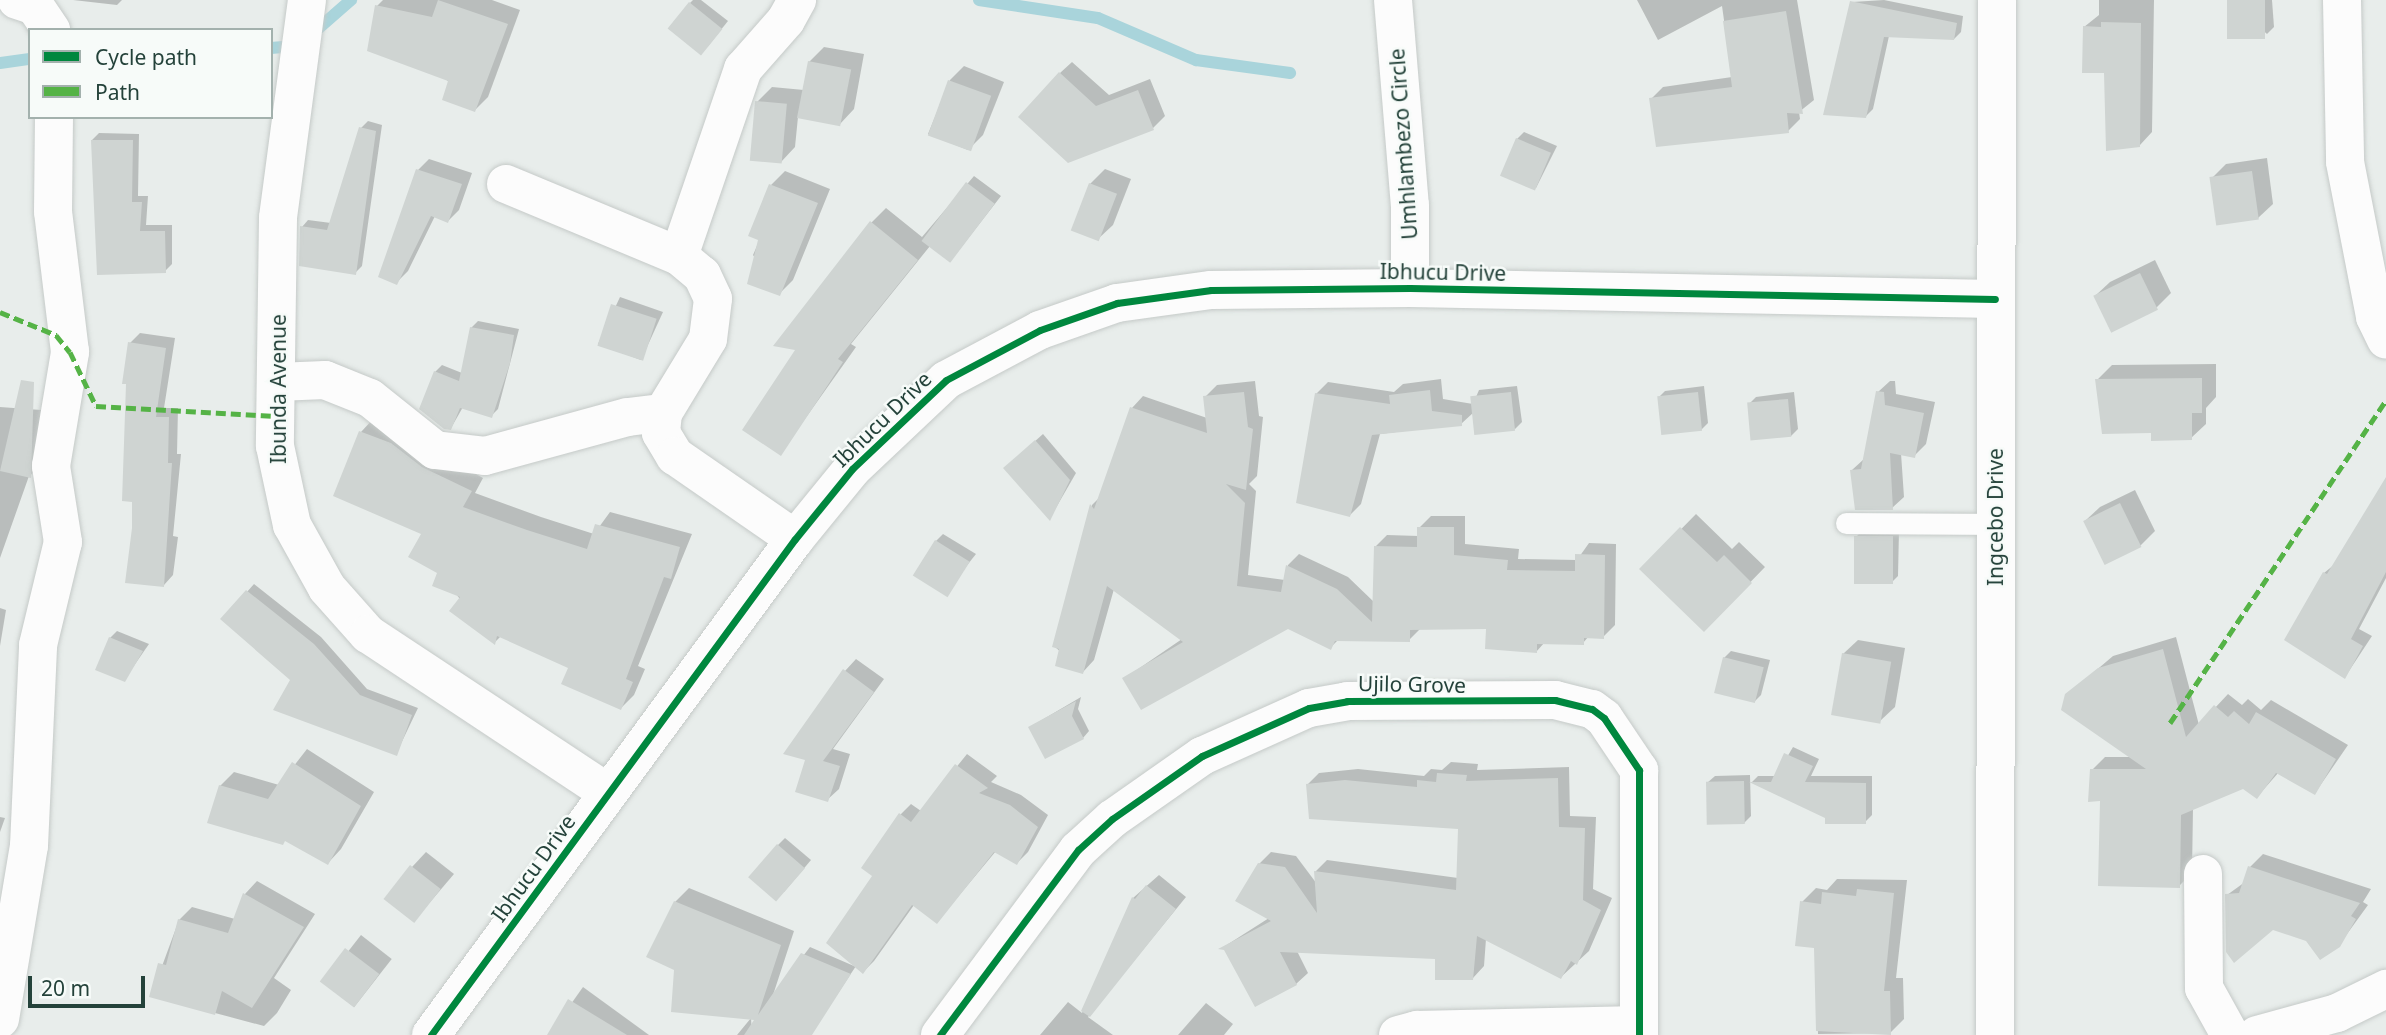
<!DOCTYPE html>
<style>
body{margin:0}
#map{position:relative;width:2386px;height:1035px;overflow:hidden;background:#e8edeb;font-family:"Noto Sans",sans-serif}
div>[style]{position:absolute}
.shadow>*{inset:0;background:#0003;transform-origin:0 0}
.stream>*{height:12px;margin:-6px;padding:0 6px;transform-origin:6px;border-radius:6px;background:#a9d4db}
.building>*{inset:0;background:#cfd4d2;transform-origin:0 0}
.roads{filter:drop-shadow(0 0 2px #c5cac8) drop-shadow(0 0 2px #c5cac8)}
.lane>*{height:21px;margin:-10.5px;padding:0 10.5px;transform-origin:10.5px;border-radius:10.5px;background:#fcfcfc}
.street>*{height:38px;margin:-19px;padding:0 19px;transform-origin:19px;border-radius:19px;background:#fcfcfc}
.secondary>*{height:38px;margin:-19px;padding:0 19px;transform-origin:19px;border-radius:19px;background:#fcfcfc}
.quiet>*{height:5px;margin-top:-2.5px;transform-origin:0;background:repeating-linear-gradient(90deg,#55b346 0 10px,transparent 0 15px)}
.cycleway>*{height:7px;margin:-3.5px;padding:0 3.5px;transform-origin:3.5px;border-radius:3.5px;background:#00873e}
span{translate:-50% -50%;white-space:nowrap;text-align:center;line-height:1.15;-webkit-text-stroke:5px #f7fbf9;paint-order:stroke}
.street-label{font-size:21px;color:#24423a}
.legend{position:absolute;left:28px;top:28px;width:245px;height:91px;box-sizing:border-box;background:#f7fbf9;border:2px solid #a3b1ad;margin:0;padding:9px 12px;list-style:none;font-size:21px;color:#24423a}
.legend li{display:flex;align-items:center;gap:14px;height:35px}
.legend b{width:35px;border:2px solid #a3b1ad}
.scale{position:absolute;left:28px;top:976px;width:117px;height:32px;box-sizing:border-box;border:4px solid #24423a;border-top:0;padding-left:9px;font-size:21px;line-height:24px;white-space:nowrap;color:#24423a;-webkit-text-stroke:5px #f7fbf9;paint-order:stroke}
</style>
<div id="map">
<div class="shadow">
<div style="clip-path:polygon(73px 0,122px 0,117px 5px)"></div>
<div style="clip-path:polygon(383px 0,492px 0,520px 10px,488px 97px,475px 110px,377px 6px)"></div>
<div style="clip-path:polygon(693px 0,701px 0,728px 21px,708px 46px,690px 3px)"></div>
<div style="clip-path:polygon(1637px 0,1797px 0,1814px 100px,1799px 112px,1800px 119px,1788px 131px,1651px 99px,1663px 87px,1732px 77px,1722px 6px,1658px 40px)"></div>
<div style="clip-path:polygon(1884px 0,1963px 16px,1961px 32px,1954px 39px,1889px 36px,1873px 109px,1866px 116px,1852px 2px)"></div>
<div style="clip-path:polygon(2099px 0,2154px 0,2152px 132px,2140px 145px,2084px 27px,2099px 15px)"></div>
<div style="clip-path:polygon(2229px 0,2272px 0,2274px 27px,2267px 34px)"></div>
<div style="clip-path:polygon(824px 47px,864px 54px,854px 109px,840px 124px,798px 117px,795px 147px,781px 162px,757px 102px,772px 87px,804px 90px,809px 62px)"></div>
<div style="clip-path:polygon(1072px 62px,1109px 95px,1150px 79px,1165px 116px,1153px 128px,1068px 161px,1060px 73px)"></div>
<div style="clip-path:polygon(964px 66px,1004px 82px,983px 135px,968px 150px,928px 134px,950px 80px)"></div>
<div style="clip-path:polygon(368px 121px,382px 125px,362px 266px,355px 273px,302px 227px,308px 220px,331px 223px,361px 128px)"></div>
<div style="clip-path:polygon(1524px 132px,1557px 146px,1536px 188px,1517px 139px)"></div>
<div style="clip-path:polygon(99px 133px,139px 134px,138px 196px,148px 196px,146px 225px,172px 225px,172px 264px,165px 271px,98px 273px,92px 140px)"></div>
<div style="clip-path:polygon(2267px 158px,2273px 204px,2258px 218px,2212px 178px,2226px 164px)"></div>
<div style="clip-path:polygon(429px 159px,472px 173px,459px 210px,448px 221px,435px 216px,408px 271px,396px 283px,418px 170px)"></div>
<div style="clip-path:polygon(1105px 169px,1131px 179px,1113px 225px,1098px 239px,1090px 184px)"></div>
<div style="clip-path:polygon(785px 171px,830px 189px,793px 280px,779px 294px,753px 255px,760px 239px,750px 235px,771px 185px)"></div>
<div style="clip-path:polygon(974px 176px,1001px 196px,956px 254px,930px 246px,851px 344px,856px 347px,780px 454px,871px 223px,886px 208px,922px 237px)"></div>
<div style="clip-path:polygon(2155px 260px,2171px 293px,2156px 308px,2095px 296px,2110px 282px)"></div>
<div style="clip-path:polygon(620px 297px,663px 312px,641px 360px,598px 344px)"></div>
<div style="clip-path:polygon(478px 321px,519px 329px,498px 409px,491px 416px,463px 407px,451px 428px,435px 372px,442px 365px,462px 373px,471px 328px)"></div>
<div style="clip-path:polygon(140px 333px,175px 338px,164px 408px,178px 408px,177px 454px,181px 454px,173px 536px,178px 537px,173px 575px,164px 585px,134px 528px,128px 383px,130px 343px)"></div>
<div style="clip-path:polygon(2216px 364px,2216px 397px,2206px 408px,2206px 424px,2191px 438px,2153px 432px,2097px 380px,2112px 365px)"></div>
<div style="clip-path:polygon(1441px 379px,1443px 399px,1473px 404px,1479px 390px,1517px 386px,1522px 422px,1515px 429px,1474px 412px,1461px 424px,1380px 434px,1361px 504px,1350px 515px,1316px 394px,1328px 382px,1394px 392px,1403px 384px)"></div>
<div style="clip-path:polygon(1255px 381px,1259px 416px,1263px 417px,1257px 476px,1249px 484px,1256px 491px,1248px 575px,1285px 580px,1288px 565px,1299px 554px,1348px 577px,1374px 602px,1376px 546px,1387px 535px,1419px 536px,1419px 528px,1431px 516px,1465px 516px,1465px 544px,1519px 549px,1518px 559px,1577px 560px,1589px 543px,1616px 544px,1615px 625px,1603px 637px,1589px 636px,1583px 643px,1545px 642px,1536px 652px,1488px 628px,1421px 628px,1409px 640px,1339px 639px,1330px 648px,1288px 627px,1125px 678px,1182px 639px,1114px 589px,1094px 660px,1083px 672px,1054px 646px,1092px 505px,1100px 497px,1132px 408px,1143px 396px,1207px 418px,1205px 397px,1217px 385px)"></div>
<div style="clip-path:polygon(1890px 381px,1895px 381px,1896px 394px,1935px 402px,1926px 444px,1914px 456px,1901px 453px,1904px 497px,1892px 508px,1852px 470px,1864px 459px,1878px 392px)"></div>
<div style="clip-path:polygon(1704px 386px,1708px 423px,1701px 430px,1658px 398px,1665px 391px)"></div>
<div style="clip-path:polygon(1794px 392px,1798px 429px,1791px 436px,1749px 404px,1756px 397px)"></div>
<div style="clip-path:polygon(0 407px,41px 410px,38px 469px,29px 476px,0 558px)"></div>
<div style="clip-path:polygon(374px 418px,483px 478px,475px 493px,541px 517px,594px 534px,610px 512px,692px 534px,638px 666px,645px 669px,634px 695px,621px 708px,570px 667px,501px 636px,494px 643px,439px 572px,424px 533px,361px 432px)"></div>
<div style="clip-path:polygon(1043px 434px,1076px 473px,1050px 518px,1013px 461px)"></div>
<div style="clip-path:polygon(2386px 484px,2386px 578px,2359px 629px,2372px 636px,2345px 677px,2324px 573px,2335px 564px)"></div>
<div style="clip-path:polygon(2135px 490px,2155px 531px,2140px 546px,2085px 521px,2100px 507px)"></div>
<div style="clip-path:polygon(1696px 514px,1732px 549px,1739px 542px,1765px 567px,1704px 630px,1642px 569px)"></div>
<div style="clip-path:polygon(1863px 530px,1899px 530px,1898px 576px,1891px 583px,1856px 537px)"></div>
<div style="clip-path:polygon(943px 534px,976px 554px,945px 593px,936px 541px)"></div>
<div style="clip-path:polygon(254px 584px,321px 637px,367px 689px,418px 708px,396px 754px,292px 680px,223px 619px)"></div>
<div style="clip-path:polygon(0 608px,6px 610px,0 646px)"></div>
<div style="clip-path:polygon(117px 631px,149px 644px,124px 680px,110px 638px)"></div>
<div style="clip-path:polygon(2176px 637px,2199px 725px,2228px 694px,2242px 705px,2248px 699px,2261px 710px,2271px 700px,2348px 745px,2315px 793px,2279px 772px,2257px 797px,2244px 787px,2193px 808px,2192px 873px,2179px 886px,2102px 800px,2092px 770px,2105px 757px,2131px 757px,2067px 695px,2113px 656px)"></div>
<div style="clip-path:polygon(1858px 640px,1905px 648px,1895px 707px,1880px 721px,1843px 654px)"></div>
<div style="clip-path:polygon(1731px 651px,1770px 660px,1761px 695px,1754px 702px,1724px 658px)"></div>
<div style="clip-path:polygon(856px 659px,884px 679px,833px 749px,850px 754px,839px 789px,827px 800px,797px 791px,845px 671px)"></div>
<div style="clip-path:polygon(1081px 697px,1078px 709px,1089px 731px,1083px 738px,1030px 727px)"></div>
<div style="clip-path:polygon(1793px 747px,1819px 759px,1811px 776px,1872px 776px,1872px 815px,1865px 822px,1827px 817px,1752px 782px,1758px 776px,1776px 776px)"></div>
<div style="clip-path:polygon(307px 749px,374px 792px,341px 849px,328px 863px,220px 786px,234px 772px,279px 785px)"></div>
<div style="clip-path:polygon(967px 754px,997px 776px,991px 782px,1021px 795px,1048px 815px,1028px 852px,1017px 863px,996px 851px,937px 922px,914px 905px,874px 961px,863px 972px,856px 966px,811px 1034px,751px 1018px,752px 1035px,737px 1035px,751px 1018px,676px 969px,675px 902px,689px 888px,794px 931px,773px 995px,810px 947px,854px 966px,874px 875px,900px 815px,911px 804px,921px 811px)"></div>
<div style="clip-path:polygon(1451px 762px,1478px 764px,1477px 770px,1569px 767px,1570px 816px,1596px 817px,1593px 889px,1612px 898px,1589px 951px,1561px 977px,1486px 939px,1484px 966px,1473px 978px,1436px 958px,1297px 951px,1308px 973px,1296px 984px,1222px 948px,1269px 918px,1259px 864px,1271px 852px,1296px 856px,1317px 884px,1315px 872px,1327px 860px,1458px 878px,1459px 828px,1307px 785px,1319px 773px,1358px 769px,1424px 776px,1431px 769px,1442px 770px)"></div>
<div style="clip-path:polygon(1750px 775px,1751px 816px,1744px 823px,1707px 783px,1715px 776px)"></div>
<div style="clip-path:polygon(0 817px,5px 818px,0 832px)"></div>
<div style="clip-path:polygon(785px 838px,811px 860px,784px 892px,778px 845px)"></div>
<div style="clip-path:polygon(426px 852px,454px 874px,414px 921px,412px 867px)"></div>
<div style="clip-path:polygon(2263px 854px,2371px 889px,2363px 902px,2368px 905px,2339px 945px,2307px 939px,2227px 895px,2245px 882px,2250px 867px)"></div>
<div style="clip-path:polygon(1159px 875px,1186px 897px,1088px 1017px,1113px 1035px,1040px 1035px,1068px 1002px,1082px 1013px,1133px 898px)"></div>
<div style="clip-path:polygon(1837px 879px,1907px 880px,1896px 978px,1903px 978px,1904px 1019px,1890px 1033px,1818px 1034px,1816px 946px,1802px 902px,1816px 888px,1827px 890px)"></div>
<div style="clip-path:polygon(257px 881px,315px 914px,274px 978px,291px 990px,277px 1013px,264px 1026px,151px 996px,179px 920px,192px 907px,235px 919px,245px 894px)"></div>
<div style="left:361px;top:935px;width:39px;height:61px;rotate:38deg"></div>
<div style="clip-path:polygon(583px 987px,649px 1035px,549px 1035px)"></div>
<div style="clip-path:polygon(1206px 1003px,1233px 1024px,1224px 1035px,1178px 1035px)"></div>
</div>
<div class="stream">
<div style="left:979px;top:0;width:120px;rotate:8.6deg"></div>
<div style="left:1098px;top:18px;width:107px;rotate:23.2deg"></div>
<div style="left:1196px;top:60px;width:95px;rotate:7.9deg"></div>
<div style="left:312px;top:34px;width:52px;rotate:-41.1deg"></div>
<div style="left:271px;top:48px;width:24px;rotate:-5deg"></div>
<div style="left:0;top:63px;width:30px;rotate:-8deg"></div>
</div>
<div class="building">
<div style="clip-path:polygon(438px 0,508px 24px,475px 112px,442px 100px,448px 81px,367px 51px,375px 5px,432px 17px)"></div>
<div style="left:2227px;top:0;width:38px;height:39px"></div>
<div style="clip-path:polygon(1850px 1px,1957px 23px,1954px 40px,1884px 37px,1866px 118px,1823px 115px)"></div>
<div style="left:689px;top:2px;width:43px;height:34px;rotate:39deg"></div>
<div style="clip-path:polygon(1786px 11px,1803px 114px,1787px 113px,1789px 133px,1656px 147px,1649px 98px,1732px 87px,1723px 21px)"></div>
<div style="clip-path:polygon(2101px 22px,2141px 23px,2140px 147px,2106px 151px,2104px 73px,2082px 73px,2083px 26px,2101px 27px)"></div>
<div style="left:808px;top:61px;width:44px;height:58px;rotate:11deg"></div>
<div style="clip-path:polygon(1059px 72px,1096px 106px,1138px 90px,1154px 130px,1068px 163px,1018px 117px)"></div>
<div style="left:948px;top:80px;width:46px;height:59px;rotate:20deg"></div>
<div style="left:755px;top:101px;width:32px;height:60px;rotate:5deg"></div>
<div style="clip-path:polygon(359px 127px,376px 131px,356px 275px,299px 266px,300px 226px,327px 230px)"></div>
<div style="left:1516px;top:138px;width:38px;height:41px;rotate:23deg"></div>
<div style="clip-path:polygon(91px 140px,133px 140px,132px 202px,142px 202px,140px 231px,165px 231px,166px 273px,97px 275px)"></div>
<div style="clip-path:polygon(416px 169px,462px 184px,448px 223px,431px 216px,397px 285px,378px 277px)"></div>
<div style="left:2252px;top:171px;width:49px;height:43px;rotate:82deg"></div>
<div style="left:966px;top:182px;width:36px;height:74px;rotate:37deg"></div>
<div style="left:1089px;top:183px;width:30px;height:51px;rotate:21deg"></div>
<div style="clip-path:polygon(769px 184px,818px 203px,780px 296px,747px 284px,758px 240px,748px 236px)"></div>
<div style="clip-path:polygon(870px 221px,918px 260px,838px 359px,843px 362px,781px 456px,742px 430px,795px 350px,773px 346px)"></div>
<div style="left:2140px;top:273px;width:41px;height:52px;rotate:64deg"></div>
<div style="left:611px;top:304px;width:48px;height:44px;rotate:18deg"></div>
<div style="clip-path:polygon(470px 327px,514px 335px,510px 363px,492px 418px,460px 408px,451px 430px,444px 429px,419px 409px,434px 371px,459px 381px)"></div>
<div style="clip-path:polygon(128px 342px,166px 348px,156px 417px,169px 417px,168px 463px,172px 463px,164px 587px,125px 583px,132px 528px,132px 502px,122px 501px,126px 384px,122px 384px)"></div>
<div style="clip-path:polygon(2202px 378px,2202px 413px,2192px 413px,2192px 440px,2151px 441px,2151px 433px,2102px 434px,2095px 379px)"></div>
<div style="clip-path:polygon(21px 380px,34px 382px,31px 478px,0 471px)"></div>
<div style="clip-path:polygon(1430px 390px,1432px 411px,1462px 415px,1462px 426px,1372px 435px,1350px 517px,1296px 503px,1315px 393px,1390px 404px,1389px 395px)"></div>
<div style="clip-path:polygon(1876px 391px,1884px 392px,1885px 405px,1924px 413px,1915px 458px,1890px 453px,1893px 510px,1855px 510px,1850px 470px,1861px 469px)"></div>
<div style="clip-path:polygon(1244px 392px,1248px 427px,1253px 429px,1246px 490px,1226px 484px,1245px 503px,1237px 586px,1281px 592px,1286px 565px,1337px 589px,1372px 622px,1374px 546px,1417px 547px,1417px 527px,1454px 527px,1454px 555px,1508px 560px,1507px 570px,1575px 571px,1575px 554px,1605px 555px,1604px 639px,1584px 638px,1584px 645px,1537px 644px,1537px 653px,1485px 649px,1486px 629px,1410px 630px,1410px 642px,1335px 641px,1331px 650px,1288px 629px,1141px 710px,1122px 678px,1183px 642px,1107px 586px,1083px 674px,1055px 666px,1059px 649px,1052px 647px,1090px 504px,1094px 509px,1130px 407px,1207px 433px,1203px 396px)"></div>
<div style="left:1511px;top:392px;width:39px;height:41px;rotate:84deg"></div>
<div style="left:1698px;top:392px;width:39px;height:41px;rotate:84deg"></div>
<div style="left:1788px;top:399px;width:38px;height:41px;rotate:85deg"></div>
<div style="clip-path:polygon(359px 431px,391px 443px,422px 467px,472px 491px,463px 507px,527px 530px,587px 549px,595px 524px,680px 547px,671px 579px,664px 577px,626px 679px,633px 682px,621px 710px,561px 684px,568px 668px,497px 636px,495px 645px,449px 611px,460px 597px,432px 586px,437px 573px,408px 557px,421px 534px,333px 496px)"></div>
<div style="clip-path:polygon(1035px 440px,1070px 480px,1050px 521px,1003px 468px)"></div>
<div style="clip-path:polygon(2386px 477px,2386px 572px,2351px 639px,2363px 646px,2345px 679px,2284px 640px,2323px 572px,2327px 574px)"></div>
<div style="left:2120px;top:503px;width:49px;height:41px;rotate:64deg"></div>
<div style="clip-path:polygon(1680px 527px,1717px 562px,1724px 555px,1752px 583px,1704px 632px,1639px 569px)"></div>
<div style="left:1854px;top:536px;width:39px;height:48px"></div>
<div style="left:935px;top:540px;width:41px;height:42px;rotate:32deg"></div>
<div style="clip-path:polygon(246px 590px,314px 644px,360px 695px,412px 715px,397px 756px,273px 710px,290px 680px,220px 619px)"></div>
<div style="clip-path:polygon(109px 637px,143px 651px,125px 682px,95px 670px)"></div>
<div style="clip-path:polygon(2163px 649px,2186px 737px,2214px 705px,2228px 717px,2234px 711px,2249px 724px,2256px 712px,2336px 759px,2315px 795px,2276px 773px,2257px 799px,2243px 789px,2181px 815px,2180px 888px,2098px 886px,2100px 801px,2088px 802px,2090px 769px,2146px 769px,2061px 710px,2065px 694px,2098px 668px)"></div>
<div style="left:1842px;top:653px;width:50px;height:63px;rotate:10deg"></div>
<div style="left:1723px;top:657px;width:42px;height:37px;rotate:14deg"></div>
<div style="clip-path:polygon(843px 669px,874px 692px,823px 761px,840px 766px,828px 802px,795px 792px,805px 760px,783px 754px)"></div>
<div style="clip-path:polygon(1076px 701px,1072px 716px,1084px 739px,1045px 759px,1028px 727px)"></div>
<div style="clip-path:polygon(1784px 753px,1813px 766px,1805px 782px,1866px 783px,1866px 824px,1825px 824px,1825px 818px,1749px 782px,1771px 782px)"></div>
<div style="clip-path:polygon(292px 762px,361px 806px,328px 865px,285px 841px,283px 845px,207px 823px,219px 785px,268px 799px)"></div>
<div style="clip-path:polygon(955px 764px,988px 788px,979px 793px,1010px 805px,1038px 827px,1017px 865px,994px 852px,937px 924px,912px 905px,863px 974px,826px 943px,872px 876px,861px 868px,899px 813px,911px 822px)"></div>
<div style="clip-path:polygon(1437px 773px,1467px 775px,1466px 781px,1558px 778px,1559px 827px,1585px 828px,1583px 900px,1601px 910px,1577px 965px,1571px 961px,1561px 979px,1477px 936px,1473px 980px,1435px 980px,1435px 959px,1280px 952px,1297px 985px,1255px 1007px,1224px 950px,1218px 949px,1271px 921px,1235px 901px,1258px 863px,1285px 867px,1317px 913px,1314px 871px,1456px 890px,1458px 829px,1309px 819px,1306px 784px,1345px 780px,1417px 787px,1417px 780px,1436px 782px)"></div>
<div style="left:1744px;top:781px;width:43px;height:38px;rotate:89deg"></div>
<div style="left:777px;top:844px;width:37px;height:44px;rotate:41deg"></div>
<div style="left:410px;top:865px;width:39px;height:43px;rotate:38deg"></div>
<div style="clip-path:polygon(2248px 866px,2360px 903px,2351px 916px,2356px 919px,2340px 947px,2320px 960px,2306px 941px,2273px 930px,2234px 963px,2226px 952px,2225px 894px,2239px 893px)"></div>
<div style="clip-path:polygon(1146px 885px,1176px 909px,1090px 1017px,1081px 1011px,1132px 897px,1135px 899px)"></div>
<div style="clip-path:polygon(1857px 889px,1894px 893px,1884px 991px,1890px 991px,1891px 1035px,1816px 1031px,1814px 948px,1795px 946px,1800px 901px,1821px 904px,1822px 892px,1856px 896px)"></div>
<div style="clip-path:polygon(243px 893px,304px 927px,252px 1008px,222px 991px,215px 1015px,149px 997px,158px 963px,166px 965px,178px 919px,228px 933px)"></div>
<div style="clip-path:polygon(674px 901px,781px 945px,758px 1015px,801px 953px,851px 974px,812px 1035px,744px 1035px,754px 1020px,671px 1012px,674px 970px,646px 957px)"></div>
<div style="left:345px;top:948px;width:43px;height:42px;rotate:37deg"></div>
<div style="clip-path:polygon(568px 999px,627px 1035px,547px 1035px)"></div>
</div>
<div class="roads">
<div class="lane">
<div style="left:1846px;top:523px;width:149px;rotate:0.4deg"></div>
</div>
<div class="street">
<div style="left:17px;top:0;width:19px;rotate:18deg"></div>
<div style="left:35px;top:6px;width:29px;rotate:56deg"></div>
<div style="left:307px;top:0;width:220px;rotate:97.6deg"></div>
<div style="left:278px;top:218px;width:228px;rotate:90.8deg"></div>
<div style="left:275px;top:446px;width:81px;rotate:77.9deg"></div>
<div style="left:292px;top:525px;width:72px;rotate:60.9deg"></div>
<div style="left:327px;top:588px;width:62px;rotate:48.3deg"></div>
<div style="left:368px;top:634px;width:288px;rotate:33.5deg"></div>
<div style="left:1393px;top:0;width:206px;rotate:85.3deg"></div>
<div style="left:1410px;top:205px;width:83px;rotate:90deg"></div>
<div style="left:2342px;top:0;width:162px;rotate:88.9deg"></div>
<div style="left:2345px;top:162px;width:158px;rotate:79deg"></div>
<div style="left:2375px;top:317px;width:25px;rotate:64deg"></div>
<div style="left:506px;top:184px;width:187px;rotate:22.6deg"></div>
<div style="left:679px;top:256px;width:30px;rotate:40deg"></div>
<div style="left:702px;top:275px;width:26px;rotate:65deg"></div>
<div style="left:713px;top:299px;width:40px;rotate:97.1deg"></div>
<div style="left:708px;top:339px;width:87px;rotate:121.3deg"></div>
<div style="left:663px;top:413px;width:20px;rotate:96deg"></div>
<div style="left:661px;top:433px;width:27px;rotate:59deg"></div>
<div style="left:675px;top:456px;width:146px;rotate:34.7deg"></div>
<div style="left:679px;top:256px;width:198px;rotate:-71.1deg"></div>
<div style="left:743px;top:69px;width:65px;rotate:-48.7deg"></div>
<div style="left:786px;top:20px;width:23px;rotate:-61deg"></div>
<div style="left:277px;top:382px;width:48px;rotate:-2.4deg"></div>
<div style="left:325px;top:380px;width:48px;rotate:21.8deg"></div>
<div style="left:370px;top:398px;width:83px;rotate:38.7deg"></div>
<div style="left:435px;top:450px;width:50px;rotate:6.8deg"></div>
<div style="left:485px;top:456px;width:148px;rotate:-15.3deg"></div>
<div style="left:628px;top:417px;width:35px;rotate:-7deg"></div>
<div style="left:2203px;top:874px;width:114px;rotate:89.5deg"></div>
<div style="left:2204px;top:988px;width:54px;rotate:61deg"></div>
<div style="left:0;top:1019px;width:175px;rotate:-80.5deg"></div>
<div style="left:29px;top:846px;width:201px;rotate:-87.4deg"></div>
<div style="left:38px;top:645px;width:106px;rotate:-76.4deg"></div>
<div style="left:63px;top:542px;width:77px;rotate:-99deg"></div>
<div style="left:51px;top:466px;width:116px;rotate:-80.5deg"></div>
<div style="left:70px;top:352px;width:141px;rotate:-96.9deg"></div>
<div style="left:53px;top:212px;width:95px;rotate:-89.4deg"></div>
<div style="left:431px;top:1035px;width:615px;rotate:-53.73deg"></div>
<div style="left:795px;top:539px;width:90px;rotate:-50.8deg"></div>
<div style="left:852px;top:469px;width:129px;rotate:-43.4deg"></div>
<div style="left:946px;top:380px;width:106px;rotate:-28deg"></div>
<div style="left:1040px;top:330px;width:82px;rotate:-19.3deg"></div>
<div style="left:1117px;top:303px;width:95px;rotate:-7.9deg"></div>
<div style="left:1211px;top:290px;width:199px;rotate:-0.6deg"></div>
<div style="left:1410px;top:288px;width:585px;rotate:1.08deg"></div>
<div style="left:940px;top:1035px;width:231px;rotate:-53.3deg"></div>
<div style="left:1078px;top:850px;width:46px;rotate:-42.4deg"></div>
<div style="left:1112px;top:819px;width:110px;rotate:-35deg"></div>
<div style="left:1202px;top:756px;width:117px;rotate:-24.2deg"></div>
<div style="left:1309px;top:708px;width:39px;rotate:-10deg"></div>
<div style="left:1347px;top:701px;width:208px;rotate:-0.3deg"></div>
<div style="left:1555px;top:700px;width:38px;rotate:14deg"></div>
<div style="left:1592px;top:709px;width:15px;rotate:37deg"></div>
<div style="left:1604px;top:718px;width:63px;rotate:56.1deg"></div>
<div style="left:1639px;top:770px;width:265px;rotate:90deg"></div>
<div style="left:1398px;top:1035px;width:20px;rotate:-15deg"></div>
<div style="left:1417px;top:1030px;width:222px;rotate:-1.3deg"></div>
<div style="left:2257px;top:1035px;width:83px;rotate:-15.4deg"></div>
<div style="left:2337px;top:1013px;width:55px;rotate:-26.1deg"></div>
</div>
<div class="secondary">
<div style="left:1995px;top:1035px;width:1035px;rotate:-89.89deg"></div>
</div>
</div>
<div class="quiet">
<div style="left:0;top:312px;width:61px;rotate:22.3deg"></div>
<div style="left:56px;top:335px;width:22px;rotate:51deg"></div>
<div style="left:70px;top:352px;width:60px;rotate:64.3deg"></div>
<div style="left:96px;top:406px;width:180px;rotate:3.2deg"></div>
<div style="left:2170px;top:723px;width:389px;rotate:-56.2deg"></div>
</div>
<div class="cycleway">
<div style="left:431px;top:1035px;width:615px;rotate:-53.73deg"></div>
<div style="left:795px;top:539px;width:90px;rotate:-50.8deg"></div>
<div style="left:852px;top:469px;width:129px;rotate:-43.4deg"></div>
<div style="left:946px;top:380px;width:106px;rotate:-28deg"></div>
<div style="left:1040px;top:330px;width:82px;rotate:-19.3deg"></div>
<div style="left:1117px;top:303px;width:95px;rotate:-7.9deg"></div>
<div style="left:1211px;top:290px;width:199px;rotate:-0.6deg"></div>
<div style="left:1410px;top:288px;width:585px;rotate:1.08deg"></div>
<div style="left:940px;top:1035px;width:231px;rotate:-53.3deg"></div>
<div style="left:1078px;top:850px;width:46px;rotate:-42.4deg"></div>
<div style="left:1112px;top:819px;width:110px;rotate:-35deg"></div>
<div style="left:1202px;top:756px;width:117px;rotate:-24.2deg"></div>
<div style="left:1309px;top:708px;width:39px;rotate:-10deg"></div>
<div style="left:1347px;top:701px;width:208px;rotate:-0.3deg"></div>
<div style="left:1555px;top:700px;width:38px;rotate:14deg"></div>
<div style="left:1592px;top:709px;width:15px;rotate:37deg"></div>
<div style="left:1604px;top:718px;width:63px;rotate:56.1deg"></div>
<div style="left:1639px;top:770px;width:265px;rotate:90deg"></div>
</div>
<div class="street-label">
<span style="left:1403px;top:144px;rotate:-94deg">Umhlambezo Circle</span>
<span style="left:1443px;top:272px;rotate:1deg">Ibhucu Drive</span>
<span style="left:278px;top:389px;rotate:-90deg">Ibunda Avenue</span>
<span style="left:882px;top:419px;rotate:-44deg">Ibhucu Drive</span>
<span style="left:1995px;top:517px;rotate:-90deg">Ingcebo Drive</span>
<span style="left:1412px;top:684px;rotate:1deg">Ujilo Grove</span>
<span style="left:533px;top:868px;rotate:-54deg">Ibhucu Drive</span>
</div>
<ul class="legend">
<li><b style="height:9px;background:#00873e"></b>Cycle path</li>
<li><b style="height:9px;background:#55b346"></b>Path</li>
</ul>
<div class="scale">20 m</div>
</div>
